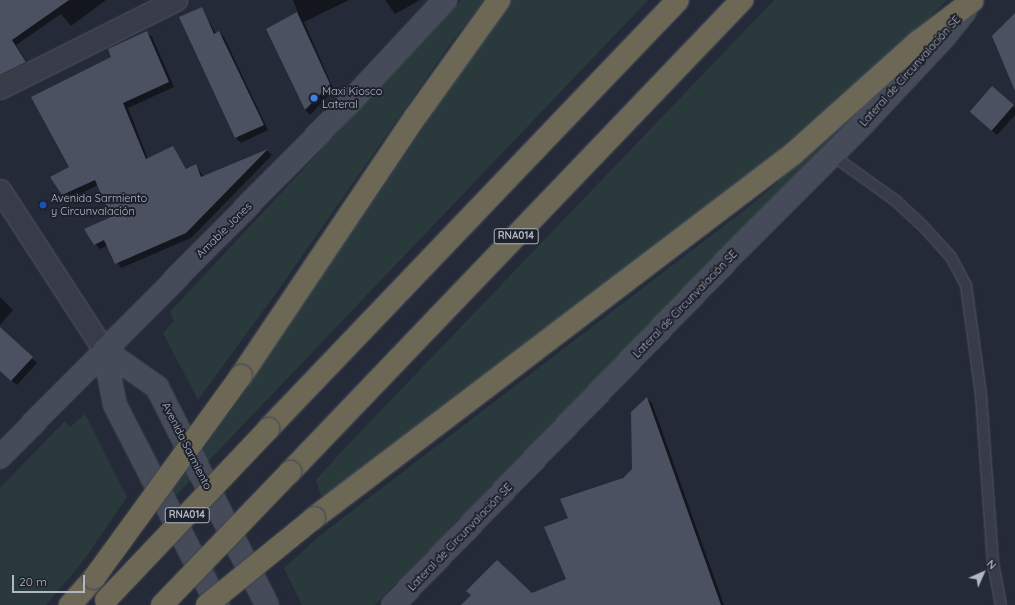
<!DOCTYPE html>
<meta charset="utf-8">
<style>
body{margin:0}
#map{position:relative;width:1015px;height:605px;overflow:hidden;background:#242a37;font-family:Quicksand,sans-serif}
div>[style]{position:absolute}
.green>*{inset:0;background:#2a3a3c}
.shadow>*{inset:0;background:#0007}
.building>*{inset:0;background:#4b5161;transform-origin:0 0}
.roads{filter:drop-shadow(0 0 1px #535763) drop-shadow(0 0 1px #535763)}
.lane>*{height:10px;margin:-5px;padding:0 5px;transform-origin:5px;border-radius:5px;background:#383c48}
.street>*{height:21px;margin:-10.5px;padding:0 10.5px;transform-origin:10.5px;border-radius:10.5px;background:#383c48}
.secondary>*{height:22px;margin:-11px;padding:0 11px;transform-origin:11px;border-radius:11px;background:#464b5a}
.highway>*{height:22px;margin:-11px;padding:0 11px;transform-origin:11px;border-radius:11px;background:#6d6756}
.bridges{filter:drop-shadow(0 0 1px #40444f) drop-shadow(0 0 1px #40444f)}
.highway-bridge>*{height:22px;margin:-11px;padding:0 11px;transform-origin:11px;border-radius:11px;background:#6d6756}
.dots>*{width:11px;height:11px;translate:-50% -50%;box-sizing:border-box;border:2px solid #1d212c;border-radius:50%}
span{translate:-50% -50%;white-space:nowrap;text-align:center;line-height:1.15;-webkit-text-stroke:4px #1d212c;paint-order:stroke}
.shield-label span{padding:1px 3px;background:#1d212c;border:1px solid;border-radius:3px;-webkit-text-stroke-width:0}
.shield-label{font-size:10px;color:#b3b7c4;font-weight:700}
.street-label{font-size:11px;color:#b3b7c4}
.poi-label{font-size:11px;color:#b3b7c4}
.left{translate:0 -50%;text-align:left}
.north{position:absolute;left:963px;top:553px;width:40px;height:40px;-webkit-text-stroke:3px #1d212c;paint-order:stroke;rotate:45deg;font-size:11px;font-weight:700;line-height:16px;text-align:center;color:#b3b7c4}
.north::after{content:'';display:block;margin:auto;width:14px;height:18px;background:#b3b7c4;clip-path:polygon(50% 0,100% 100%,50% 72%,0 100%)}
.scale{position:absolute;left:12px;top:575px;width:73px;height:18px;box-sizing:border-box;border:2px solid #b3b7c4;border-top:0;padding-left:5px;font-size:12px;line-height:14px;white-space:nowrap;color:#b3b7c4;-webkit-text-stroke:3px #1d212c;paint-order:stroke}
</style>
<div id="map">
<div class="green">
<div style="clip-path:polygon(461px 0,484px 0,448px 47px,279px 289px,198px 400px,163px 333px,174px 321px,170px 312px)"></div>
<div style="clip-path:polygon(510px 0,648px 0,161px 511px,159px 509px,271px 351px)"></div>
<div style="clip-path:polygon(774px 0,947px 0,918px 30px,795px 143px,328px 495px,321px 496px,316px 480px,343px 450px)"></div>
<div style="clip-path:polygon(847px 118px,848px 121px,375px 605px,302px 605px,284px 568px,322px 534px,751px 205px,776px 184px,791px 165px)"></div>
<div style="clip-path:polygon(85px 414px,127px 497px,84px 560px,46px 605px,0 605px,0 488px,65px 421px,70px 427px)"></div>
</div>
<div class="shadow">
<div style="clip-path:polygon(0 0,106px 0,71px 26px,61px 14px,16px 45px,30px 67px,0 82px)"></div>
<div style="clip-path:polygon(293px 0,349px 0,304px 22px,334px 90px,310px 115px,305px 110px,267px 29px,298px 13px)"></div>
<div style="clip-path:polygon(385px 0,420px 0,395px 14px)"></div>
<div style="clip-path:polygon(201px 8px,216px 34px,219px 32px,224px 37px,268px 130px,241px 143px,236px 138px)"></div>
<div style="clip-path:polygon(146px 32px,152px 37px,174px 87px,128px 108px,148px 159px,173px 147px,187px 170px,196px 166px,204px 177px,267px 150px,272px 155px,191px 238px,121px 268px,108px 245px,100px 249px,95px 244px,112px 218px,98px 185px,68px 200px,51px 177px,70px 168px,113px 58px)"></div>
<div style="clip-path:polygon(992px 87px,1015px 108px,1015px 115px,997px 135px,975px 116px)"></div>
<div style="clip-path:polygon(0 297px,13px 310px,0 325px)"></div>
<div style="clip-path:polygon(0 328px,37px 363px,17px 385px,0 370px)"></div>
<div style="clip-path:polygon(647px 398px,652px 403px,724px 605px,565px 605px,569px 518px,633px 470px)"></div>
</div>
<div class="building">
<div style="clip-path:polygon(0 0,69px 0,12px 40px,26px 62px,0 75px)"></div>
<div style="clip-path:polygon(202px 7px,214px 34px,219px 31px,264px 125px,235px 138px,179px 17px)"></div>
<div style="clip-path:polygon(297px 12px,330px 84px,305px 110px,266px 29px)"></div>
<div style="clip-path:polygon(1015px 13px,1015px 91px,992px 36px)"></div>
<div style="clip-path:polygon(147px 31px,169px 82px,123px 103px,146px 159px,173px 146px,186px 169px,196px 164px,201px 177px,268px 149px,186px 233px,115px 264px,104px 240px,94px 245px,84px 229px,111px 217px,95px 180px,62px 195px,50px 177px,69px 167px,31px 97px,111px 57px,108px 49px)"></div>
<div style="left:992px;top:86px;width:29px;height:34px;rotate:41deg"></div>
<div style="clip-path:polygon(0 327px,33px 357px,11px 381px,0 371px)"></div>
<div style="clip-path:polygon(647px 397px,721px 605px,461px 605px,471px 595px,466px 591px,497px 560px,532px 593px,566px 579px,544px 527px,568px 518px,560px 499px,623px 478px,632px 469px,631px 412px)"></div>
</div>
<div class="roads">
<div class="lane">
<div style="left:832px;top:155px;width:79px;rotate:35.7deg"></div>
<div style="left:896px;top:201px;width:35px;rotate:43deg"></div>
<div style="left:922px;top:225px;width:43px;rotate:47.8deg"></div>
<div style="left:951px;top:257px;width:32px;rotate:62deg"></div>
<div style="left:966px;top:285px;width:111px;rotate:82.2deg"></div>
<div style="left:981px;top:395px;width:168px;rotate:85.9deg"></div>
<div style="left:993px;top:563px;width:43px;rotate:79.2deg"></div>
</div>
<div class="street">
<div style="left:0;top:88px;width:197px;rotate:-26.6deg"></div>
<div style="left:0;top:190px;width:191px;rotate:57deg"></div>
</div>
<div class="secondary">
<div style="left:104px;top:350px;width:65px;rotate:34.9deg"></div>
<div style="left:157px;top:387px;width:244px;rotate:63.2deg"></div>
<div style="left:104px;top:350px;width:56px;rotate:78.7deg"></div>
<div style="left:115px;top:405px;width:225px;rotate:62.8deg"></div>
<div style="left:0;top:457px;width:497px;rotate:-45.4deg"></div>
<div style="left:349px;top:103px;width:141px;rotate:-47deg"></div>
<div style="left:393px;top:605px;width:501px;rotate:-45.89deg"></div>
<div style="left:742px;top:245px;width:171px;rotate:-45deg"></div>
<div style="left:863px;top:124px;width:119px;rotate:-47deg"></div>
<div style="left:944px;top:37px;width:33px;rotate:-51deg"></div>
</div>
<div class="highway">
<div style="left:241px;top:376px;width:313px;rotate:-56.1deg"></div>
<div style="left:416px;top:116px;width:143px;rotate:-54.4deg"></div>
<div style="left:268px;top:429px;width:593px;rotate:-46.3deg"></div>
<div style="left:290px;top:472px;width:654px;rotate:-46.24deg"></div>
<div style="left:314px;top:518px;width:602px;rotate:-37.23deg"></div>
<div style="left:793px;top:154px;width:168px;rotate:-41.9deg"></div>
<div style="left:918px;top:42px;width:68px;rotate:-37.2deg"></div>
<div style="left:70px;top:605px;width:36px;rotate:-48deg"></div>
</div>
</div>
<div class="bridges">
<div class="highway-bridge">
<div style="left:94px;top:578px;width:250px;rotate:-54deg"></div>
<div style="left:106px;top:600px;width:236px;rotate:-46.5deg"></div>
<div style="left:162px;top:605px;width:185px;rotate:-46.1deg"></div>
<div style="left:207px;top:605px;width:138px;rotate:-39.1deg"></div>
</div>
</div>
<div class="dots">
<div style="left:314px;top:98px;background:#3f7fe0"></div>
<div style="left:43px;top:205px;background:#1a4fb4"></div>
</div>
<div class="shield-label">
<span style="left:516px;top:236px">RNA014</span>
<span style="left:187px;top:515px">RNA014</span>
</div>
<div class="street-label">
<span style="left:910px;top:71px;rotate:-48deg">Lateral de Circunvalación SE</span>
<span style="left:224px;top:230px;rotate:-45deg">Amable Jones</span>
<span style="left:685px;top:304px;rotate:-46deg">Lateral de Circunvalación SE</span>
<span style="left:187px;top:446px;rotate:63deg">Avenida Sarmiento</span>
<span style="left:460px;top:537px;rotate:-46deg">Lateral de Circunvalación SE</span>
</div>
<div class="poi-label">
<span class="left" style="left:322px;top:98px">Maxi Kiosco<br>Lateral</span>
<span class="left" style="left:51px;top:205px">Avenida Sarmiento<br>y Circunvalación</span>
</div>
<div class="north">N</div>
<div class="scale">20 m</div>
</div>
